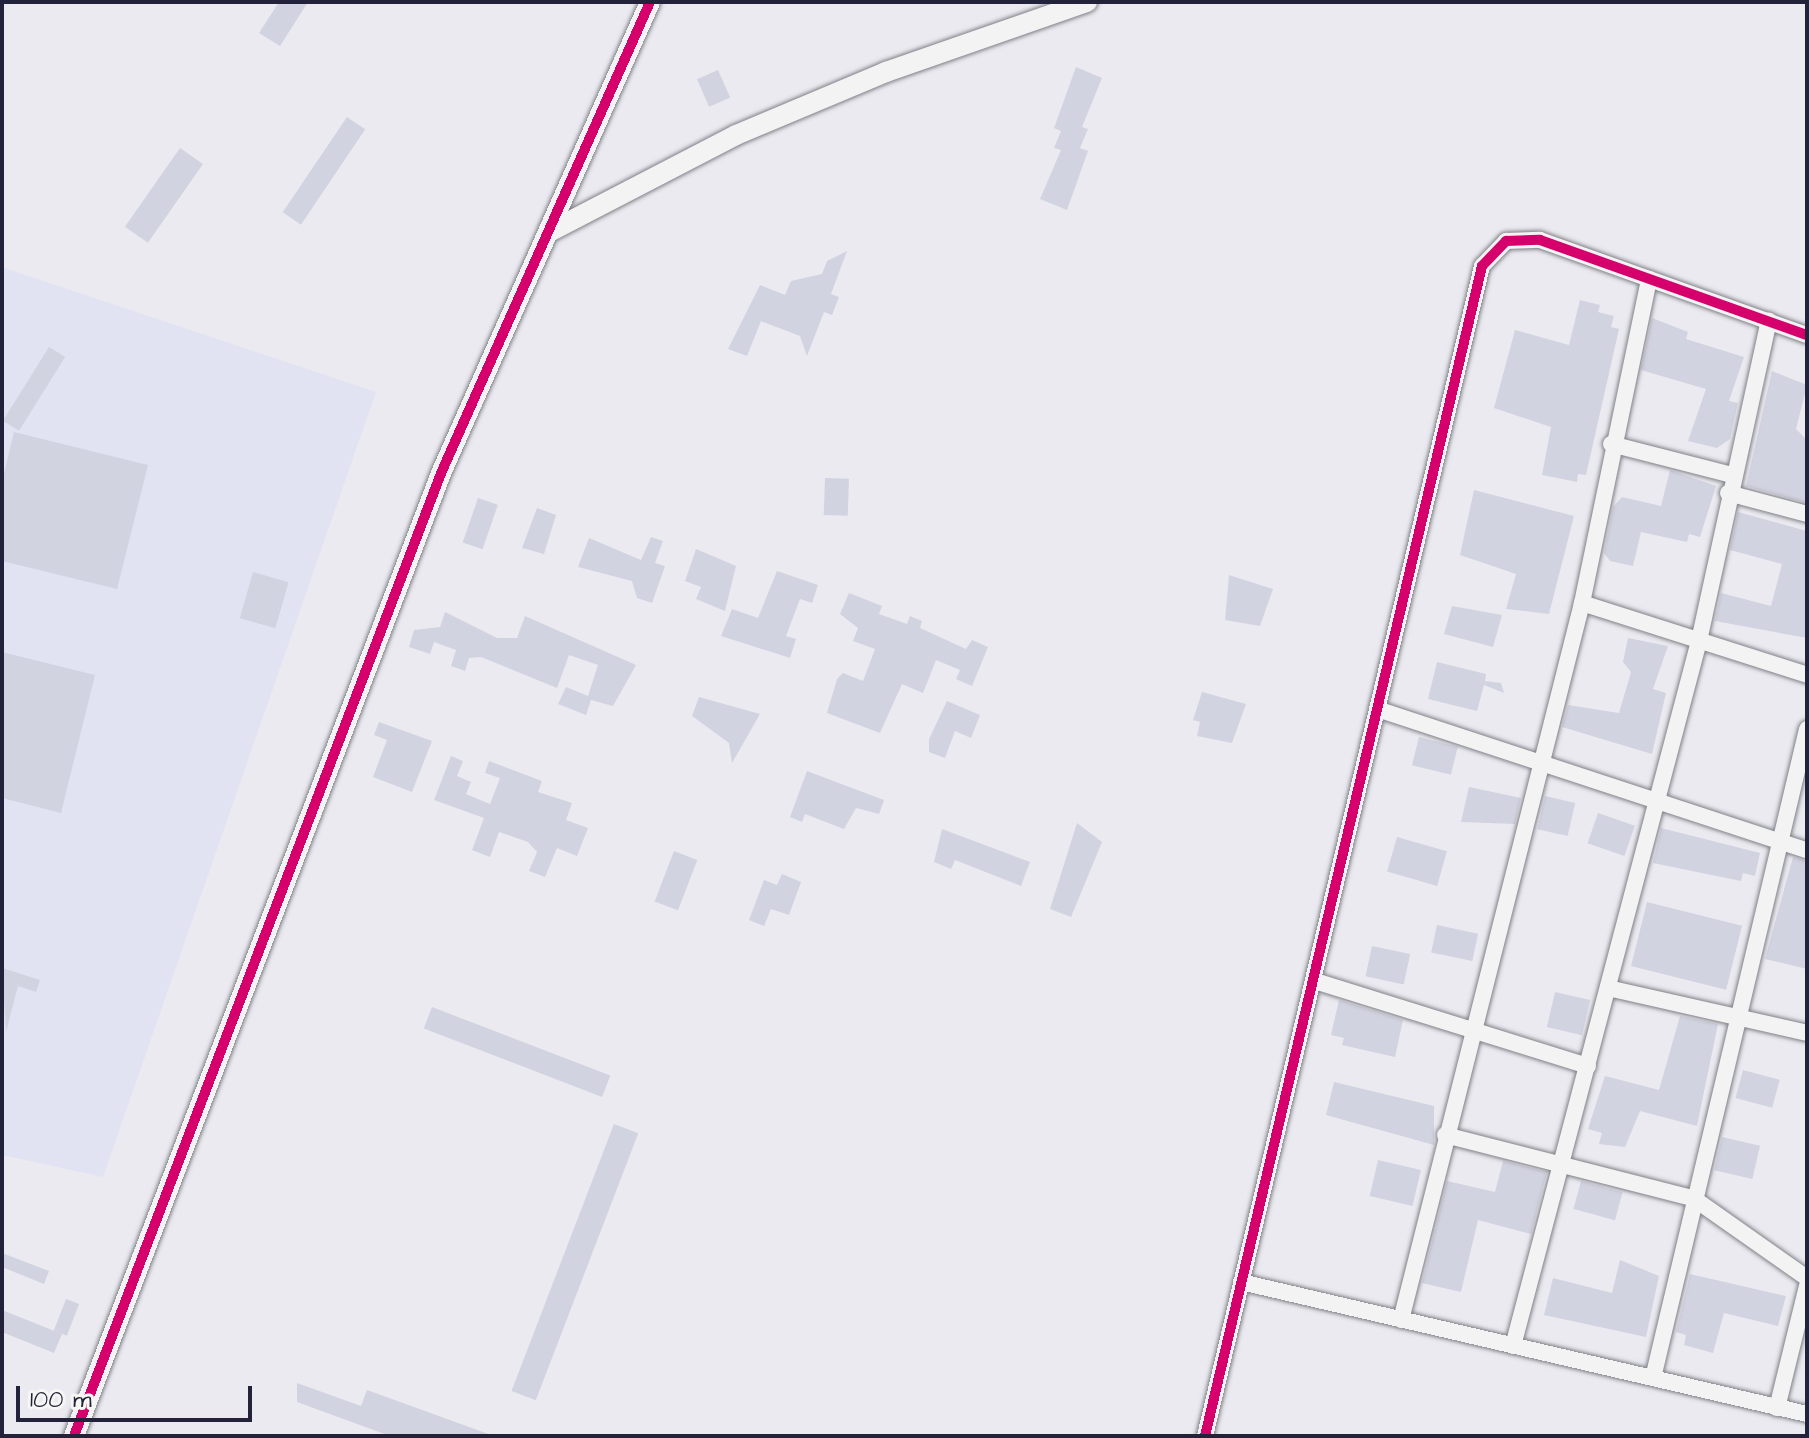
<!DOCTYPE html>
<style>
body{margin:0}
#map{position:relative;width:1809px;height:1438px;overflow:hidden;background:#eaeaf0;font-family:"Architects Daughter",sans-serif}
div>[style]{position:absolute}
.built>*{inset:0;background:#e1e3f3}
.building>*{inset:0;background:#d2d3e0;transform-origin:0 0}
.roads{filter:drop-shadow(0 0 2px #808088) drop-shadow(0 0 2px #808088)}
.minor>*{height:16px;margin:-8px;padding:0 8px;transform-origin:8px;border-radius:8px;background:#f3f3f3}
.tertiary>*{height:20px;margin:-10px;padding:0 10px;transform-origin:10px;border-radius:10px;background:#f3f3f3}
.cycleway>*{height:10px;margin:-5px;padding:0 5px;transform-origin:5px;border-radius:5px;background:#d6006c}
span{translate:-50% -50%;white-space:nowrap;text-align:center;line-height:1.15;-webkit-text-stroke:7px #f6f6f2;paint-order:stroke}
.frame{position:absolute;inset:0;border:4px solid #22223b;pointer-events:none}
.scale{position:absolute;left:16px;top:1386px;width:236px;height:36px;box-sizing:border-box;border:4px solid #22223b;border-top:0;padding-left:10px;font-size:24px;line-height:28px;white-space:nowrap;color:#22223b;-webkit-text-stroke:6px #f6f6f2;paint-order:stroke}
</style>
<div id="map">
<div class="built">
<div style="clip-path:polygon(2px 267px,376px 392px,103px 1177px,2px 1155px)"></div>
</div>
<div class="building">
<div style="clip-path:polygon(279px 2px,308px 2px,280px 46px,259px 33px)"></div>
<div style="clip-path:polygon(1076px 67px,1102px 78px,1082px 127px,1088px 129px,1080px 148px,1088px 151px,1067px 210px,1040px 199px,1061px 150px,1054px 148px,1061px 131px,1054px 128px)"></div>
<div style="left:718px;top:70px;width:30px;height:23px;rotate:66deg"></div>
<div style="left:347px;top:117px;width:22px;height:115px;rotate:34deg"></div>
<div style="left:180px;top:148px;width:28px;height:96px;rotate:35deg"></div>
<div style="clip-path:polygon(847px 251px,831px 294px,839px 297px,832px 315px,824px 312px,807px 356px,800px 336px,761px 321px,747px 356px,728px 349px,760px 285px,785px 295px,791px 281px,822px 274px,827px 261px)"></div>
<div style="clip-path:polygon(1580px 300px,1600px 305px,1598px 312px,1614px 316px,1611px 327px,1619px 329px,1586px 475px,1578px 474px,1577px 482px,1542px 475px,1551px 427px,1494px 408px,1515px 330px,1569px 345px)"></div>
<div style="clip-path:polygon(1652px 318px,1688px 332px,1686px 339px,1744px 357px,1729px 401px,1738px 403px,1730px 439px,1717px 448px,1688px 441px,1706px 389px,1641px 370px)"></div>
<div style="left:49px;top:347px;width:19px;height:87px;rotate:32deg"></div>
<div style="clip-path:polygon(1772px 371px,1807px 385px,1796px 429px,1807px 440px,1807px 503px,1746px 486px)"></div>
<div style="clip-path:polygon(14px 432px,148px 465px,117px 589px,2px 561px,2px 482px)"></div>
<div style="clip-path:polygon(1670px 470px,1716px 486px,1700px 537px,1689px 534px,1687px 542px,1641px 532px,1633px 566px,1610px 561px,1604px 553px,1613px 507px,1622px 497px,1661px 506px)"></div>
<div style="left:825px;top:478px;width:24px;height:37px;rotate:2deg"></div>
<div style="clip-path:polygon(1474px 490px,1574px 516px,1549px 614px,1506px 609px,1516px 574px,1460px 555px)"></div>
<div style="left:478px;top:498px;width:21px;height:47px;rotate:19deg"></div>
<div style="clip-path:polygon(537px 508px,556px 515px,544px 554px,522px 548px)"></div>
<div style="clip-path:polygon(1738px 512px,1807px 531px,1807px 638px,1715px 621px,1721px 593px,1771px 606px,1782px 564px,1730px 550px)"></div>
<div style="clip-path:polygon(651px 537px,663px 541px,655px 563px,665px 566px,652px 603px,637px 598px,632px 581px,578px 567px,589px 538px,641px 560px)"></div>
<div style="clip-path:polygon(696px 549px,736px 566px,725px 611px,696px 599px,701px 587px,685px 581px)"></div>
<div style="clip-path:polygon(777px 571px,818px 585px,812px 603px,800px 599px,786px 636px,796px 639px,790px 658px,721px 636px,732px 609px,758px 618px)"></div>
<div style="left:253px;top:572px;width:37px;height:48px;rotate:16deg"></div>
<div style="clip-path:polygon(1229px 575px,1273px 589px,1260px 626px,1225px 620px)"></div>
<div style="clip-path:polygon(849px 593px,882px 606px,879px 614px,907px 624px,910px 616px,922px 621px,920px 628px,966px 649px,972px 640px,988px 647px,972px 686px,956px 679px,960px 670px,936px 660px,923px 693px,902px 684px,880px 733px,827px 713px,837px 679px,843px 673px,863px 681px,875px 649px,853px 641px,858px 628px,840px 614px)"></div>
<div style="clip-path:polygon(1452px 606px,1502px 615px,1493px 647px,1444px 634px)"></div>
<div style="clip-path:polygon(445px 612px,497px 638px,517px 638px,525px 616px,636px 665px,613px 706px,591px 700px,586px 715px,558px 704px,566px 687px,588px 696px,598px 665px,569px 655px,557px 688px,481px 657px,469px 658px,465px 671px,451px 666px,456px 650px,434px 642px,430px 654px,409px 647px,414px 630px,440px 627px)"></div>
<div style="clip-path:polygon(1628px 638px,1668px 646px,1653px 689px,1666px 693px,1652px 754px,1562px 727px,1568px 705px,1619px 713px,1631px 672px,1623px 662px)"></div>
<div style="clip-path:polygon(2px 652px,95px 675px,61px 813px,2px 798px)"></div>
<div style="clip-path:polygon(1437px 662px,1486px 674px,1485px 681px,1501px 683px,1504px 693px,1484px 685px,1477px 711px,1428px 699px)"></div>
<div style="clip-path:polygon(1202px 692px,1246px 704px,1232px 743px,1197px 736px,1200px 722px,1193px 720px)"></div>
<div style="clip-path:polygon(699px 697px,760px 714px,732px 763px,729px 743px,692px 716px)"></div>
<div style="clip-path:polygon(947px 701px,980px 715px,971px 738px,955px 731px,945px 758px,929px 752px,929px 739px)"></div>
<div style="clip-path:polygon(379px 722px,432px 741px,412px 792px,373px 777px,387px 740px,374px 735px)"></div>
<div style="left:1419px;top:737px;width:40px;height:29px;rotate:14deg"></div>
<div style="clip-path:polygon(451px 756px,463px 761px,457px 776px,471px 782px,466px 794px,490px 804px,500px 778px,485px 773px,489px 761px,542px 781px,538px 792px,572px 803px,566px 820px,588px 828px,577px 856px,557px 848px,545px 877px,529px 871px,537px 852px,528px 842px,499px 832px,490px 857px,472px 850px,484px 818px,434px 800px)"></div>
<div style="clip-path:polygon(807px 771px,884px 800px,879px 814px,856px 808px,844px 829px,805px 814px,802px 822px,790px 817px)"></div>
<div style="clip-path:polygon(1469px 787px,1521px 798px,1515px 824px,1461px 822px)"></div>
<div style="left:1545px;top:796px;width:31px;height:34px;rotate:13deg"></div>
<div style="left:1598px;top:813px;width:39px;height:32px;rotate:19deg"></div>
<div style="clip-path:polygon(1077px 823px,1102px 842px,1071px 917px,1050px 909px)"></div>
<div style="clip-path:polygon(1661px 828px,1760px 853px,1755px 876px,1743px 873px,1741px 881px,1653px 863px)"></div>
<div style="clip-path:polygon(942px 829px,1030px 862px,1021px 886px,955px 860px,951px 869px,934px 862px)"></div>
<div style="left:1397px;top:837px;width:52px;height:36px;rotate:16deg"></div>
<div style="left:674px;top:851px;width:25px;height:54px;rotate:21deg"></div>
<div style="clip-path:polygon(1793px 857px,1807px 861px,1807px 969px,1765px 959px)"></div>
<div style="clip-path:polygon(782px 874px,801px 882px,789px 915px,771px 909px,764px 926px,749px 920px,764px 880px,777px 885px)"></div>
<div style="left:1647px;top:902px;width:98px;height:66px;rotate:14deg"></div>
<div style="left:1437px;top:925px;width:42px;height:28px;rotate:12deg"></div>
<div style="left:1372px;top:946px;width:39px;height:31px;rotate:12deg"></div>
<div style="clip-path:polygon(2px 968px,40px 980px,36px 992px,18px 986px,6px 1032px)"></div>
<div style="left:1555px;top:992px;width:36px;height:36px;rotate:13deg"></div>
<div style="clip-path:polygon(1339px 1000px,1403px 1020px,1395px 1057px,1342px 1045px,1344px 1038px,1331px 1035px)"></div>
<div style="left:432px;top:1007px;width:191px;height:23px;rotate:21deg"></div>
<div style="clip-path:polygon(1680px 1016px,1718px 1024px,1697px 1126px,1640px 1111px,1625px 1147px,1599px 1144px,1602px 1133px,1588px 1129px,1605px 1076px,1659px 1090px)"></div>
<div style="left:1743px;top:1070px;width:38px;height:29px;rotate:15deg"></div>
<div style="clip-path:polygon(1334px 1082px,1434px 1106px,1434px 1145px,1326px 1115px)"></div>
<div style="left:614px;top:1124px;width:26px;height:286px;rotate:21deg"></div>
<div style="left:1722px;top:1137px;width:39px;height:34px;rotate:13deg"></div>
<div style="left:1378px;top:1160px;width:44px;height:37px;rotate:13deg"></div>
<div style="clip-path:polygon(1503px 1161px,1547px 1172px,1531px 1234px,1478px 1220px,1461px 1292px,1422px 1283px,1447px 1181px,1495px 1192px)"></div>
<div style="left:1581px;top:1181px;width:43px;height:29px;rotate:15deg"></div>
<div style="clip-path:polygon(2px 1253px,49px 1271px,44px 1284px,2px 1267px)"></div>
<div style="clip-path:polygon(1620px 1260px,1659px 1276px,1646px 1337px,1544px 1315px,1553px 1278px,1612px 1293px)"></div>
<div style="clip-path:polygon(1690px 1274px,1786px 1296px,1778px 1326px,1724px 1313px,1713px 1353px,1684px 1345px,1686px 1335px,1676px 1332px)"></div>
<div style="left:66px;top:1299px;width:14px;height:34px;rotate:21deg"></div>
<div style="clip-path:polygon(2px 1310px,62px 1334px,54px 1353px,2px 1332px)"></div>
<div style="clip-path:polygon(297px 1383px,361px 1406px,367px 1390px,494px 1436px,390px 1436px,297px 1402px)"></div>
</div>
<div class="roads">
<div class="minor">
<div style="left:1611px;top:444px;width:125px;rotate:14.4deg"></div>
<div style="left:1728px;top:493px;width:82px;rotate:14.9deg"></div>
<div style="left:1582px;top:603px;width:236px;rotate:17.7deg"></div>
<div style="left:1380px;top:710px;width:449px;rotate:18.2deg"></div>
<div style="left:1315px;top:981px;width:286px;rotate:17.3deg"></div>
<div style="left:1608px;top:988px;width:204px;rotate:12.7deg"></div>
<div style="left:1445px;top:1135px;width:256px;rotate:14.3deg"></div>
<div style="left:1693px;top:1198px;width:139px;rotate:35.1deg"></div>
<div style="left:1241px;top:1282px;width:581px;rotate:13.13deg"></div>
<div style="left:1401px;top:1320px;width:739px;rotate:-75.83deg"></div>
<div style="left:1582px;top:603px;width:331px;rotate:-78.3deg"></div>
<div style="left:1513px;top:1346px;width:729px;rotate:-75.22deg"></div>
<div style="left:1699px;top:641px;width:328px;rotate:-77.7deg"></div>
<div style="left:1653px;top:1378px;width:667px;rotate:-76.65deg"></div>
<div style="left:1777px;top:1408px;width:126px;rotate:-76.2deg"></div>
<div style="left:1205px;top:1436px;width:1202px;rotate:-76.68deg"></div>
<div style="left:1482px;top:266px;width:35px;rotate:-46deg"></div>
<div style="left:1506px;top:241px;width:34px;rotate:-2deg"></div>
<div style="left:1540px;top:240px;width:283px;rotate:19.6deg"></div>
</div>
<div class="tertiary">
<div style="left:551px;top:231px;width:208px;rotate:-27.4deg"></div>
<div style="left:736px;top:135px;width:163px;rotate:-22.8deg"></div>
<div style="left:886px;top:72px;width:213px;rotate:-19.2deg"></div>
<div style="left:74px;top:1436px;width:1033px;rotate:-69.13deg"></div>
<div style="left:442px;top:471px;width:513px;rotate:-66.08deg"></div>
</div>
</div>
<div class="cycleway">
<div style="left:74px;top:1436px;width:1033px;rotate:-69.13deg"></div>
<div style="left:442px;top:471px;width:513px;rotate:-66.08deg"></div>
<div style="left:1205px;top:1436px;width:1202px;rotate:-76.68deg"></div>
<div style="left:1482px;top:266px;width:35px;rotate:-46deg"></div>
<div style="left:1506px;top:241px;width:34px;rotate:-2deg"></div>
<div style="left:1540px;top:240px;width:283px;rotate:19.6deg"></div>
</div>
<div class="frame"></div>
<div class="scale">100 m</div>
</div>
